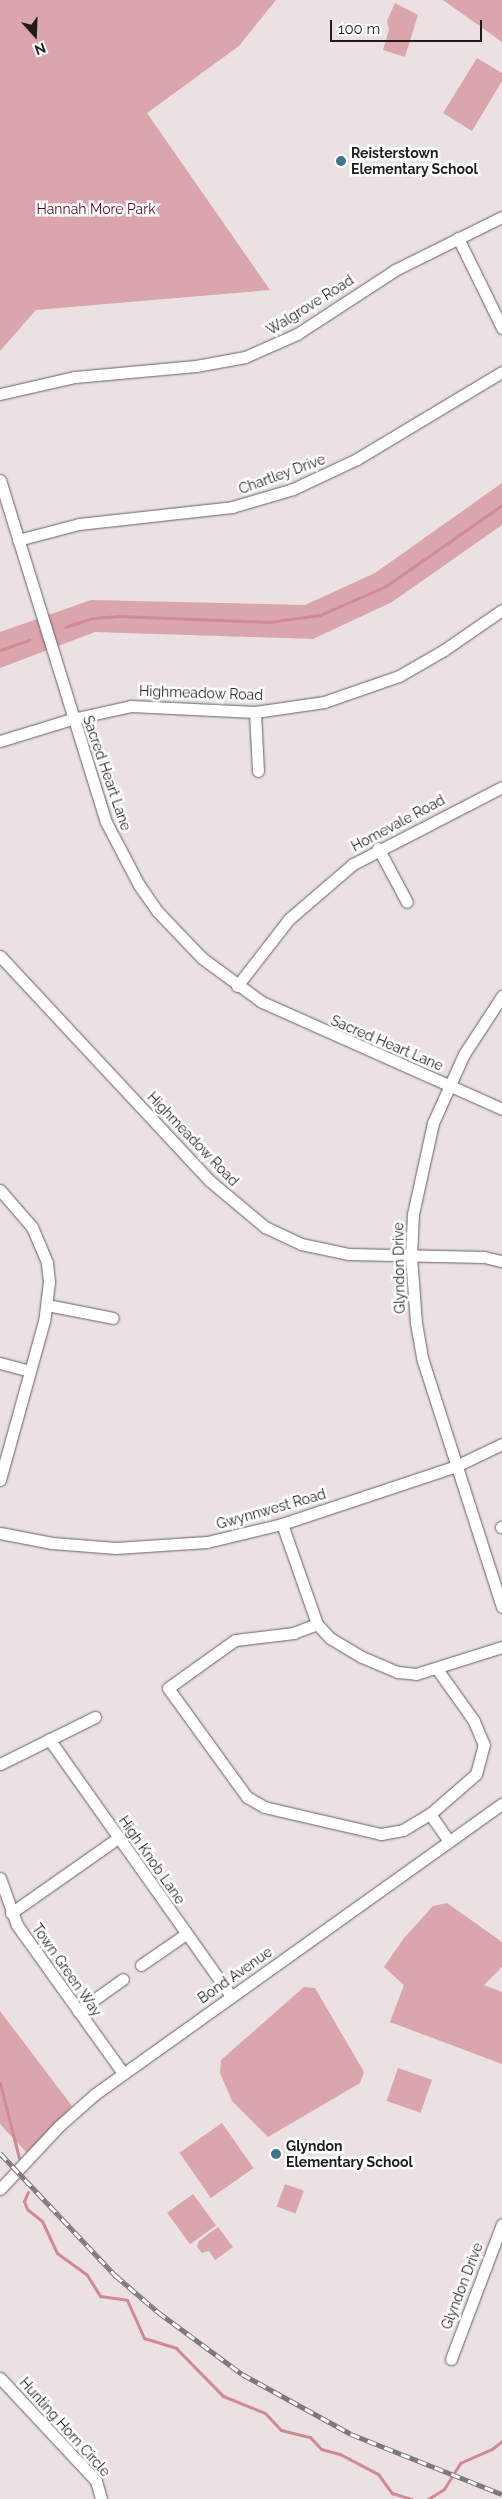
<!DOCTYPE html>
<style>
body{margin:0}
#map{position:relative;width:502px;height:2499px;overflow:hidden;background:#ebe1e2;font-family:Raleway,sans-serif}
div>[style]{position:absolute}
.green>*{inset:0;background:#daa5ac;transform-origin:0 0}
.stream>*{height:3px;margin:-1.5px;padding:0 1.5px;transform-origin:1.5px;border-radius:1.5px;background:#d08995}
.roads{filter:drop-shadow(0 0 1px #696162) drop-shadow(0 0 1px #696162)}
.minor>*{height:11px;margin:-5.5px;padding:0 5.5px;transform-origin:5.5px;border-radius:5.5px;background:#fff}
.rail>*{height:5px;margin-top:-2.5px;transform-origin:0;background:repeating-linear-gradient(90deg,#fff 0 9px,#7f7979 0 18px);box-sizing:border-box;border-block:1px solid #7f7979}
.dots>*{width:14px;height:14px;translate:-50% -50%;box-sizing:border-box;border:2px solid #fff;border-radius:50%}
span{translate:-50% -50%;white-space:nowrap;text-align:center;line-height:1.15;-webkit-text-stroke:5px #fff;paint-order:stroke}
.poi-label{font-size:14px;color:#1f1c1c;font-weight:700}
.left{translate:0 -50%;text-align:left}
.park-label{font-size:14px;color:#5e0725}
.street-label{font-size:14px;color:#1f1c1c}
.north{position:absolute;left:10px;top:10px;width:50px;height:50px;-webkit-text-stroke:4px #fff;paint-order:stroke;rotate:160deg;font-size:14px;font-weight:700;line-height:20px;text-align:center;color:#1f1c1c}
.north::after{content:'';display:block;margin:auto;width:18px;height:22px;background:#1f1c1c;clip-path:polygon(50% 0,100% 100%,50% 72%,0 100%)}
.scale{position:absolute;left:330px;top:20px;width:152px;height:22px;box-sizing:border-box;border:2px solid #1f1c1c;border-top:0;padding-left:6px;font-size:15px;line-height:18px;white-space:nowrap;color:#1f1c1c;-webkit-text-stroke:4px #fff;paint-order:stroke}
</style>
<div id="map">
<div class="green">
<div style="clip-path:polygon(0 0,276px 0,239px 46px,147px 113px,270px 290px,36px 310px,0 351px)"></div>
<div style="clip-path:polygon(443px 0,502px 0,502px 42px)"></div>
<div style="clip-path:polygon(395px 3px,418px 15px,405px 57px,383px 50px,389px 30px,387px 21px)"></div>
<div style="clip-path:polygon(477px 58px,502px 73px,502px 81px,472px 131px,443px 113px)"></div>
<div style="clip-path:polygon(502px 483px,502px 525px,392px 602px,313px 639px,95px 632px,0 668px,0 632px,91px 600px,305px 605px,375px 573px)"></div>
<div style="clip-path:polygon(447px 1903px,502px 1942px,502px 1967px,484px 1985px,502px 1992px,502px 2064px,390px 2022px,404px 1985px,384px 1967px,404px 1938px,433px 1906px)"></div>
<div style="clip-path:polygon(304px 1987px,315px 1988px,364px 2072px,360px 2083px,268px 2137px,232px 2101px,220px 2073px,221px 2060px)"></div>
<div style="clip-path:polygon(0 2011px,72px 2106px,27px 2153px,0 2124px)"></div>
<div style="left:398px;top:2068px;width:36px;height:35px;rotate:19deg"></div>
<div style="left:222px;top:2123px;width:55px;height:52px;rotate:55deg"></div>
<div style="left:285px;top:2184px;width:20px;height:24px;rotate:20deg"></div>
<div style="left:193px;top:2194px;width:39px;height:32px;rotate:54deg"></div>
<div style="clip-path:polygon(218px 2227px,233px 2247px,215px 2260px,209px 2251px,202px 2253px,197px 2247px,199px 2241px)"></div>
</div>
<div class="stream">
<div style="left:65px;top:627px;width:29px;rotate:-18deg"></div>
<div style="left:93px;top:618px;width:27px;rotate:-4deg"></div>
<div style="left:120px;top:616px;width:149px;rotate:2.3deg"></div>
<div style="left:269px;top:622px;width:51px;rotate:-7.8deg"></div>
<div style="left:320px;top:615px;width:72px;rotate:-23.7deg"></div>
<div style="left:386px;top:586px;width:141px;rotate:-34.9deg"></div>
<div style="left:0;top:650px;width:31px;rotate:-19deg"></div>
<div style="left:0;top:2083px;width:77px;rotate:75.8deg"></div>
<div style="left:28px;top:2192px;width:10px;rotate:114deg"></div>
<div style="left:24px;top:2201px;width:9px;rotate:69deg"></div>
<div style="left:27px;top:2209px;width:19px;rotate:39deg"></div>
<div style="left:42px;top:2221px;width:35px;rotate:65deg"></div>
<div style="left:57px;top:2253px;width:37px;rotate:36deg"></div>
<div style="left:87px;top:2275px;width:25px;rotate:58deg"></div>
<div style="left:100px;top:2296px;width:27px;rotate:8deg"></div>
<div style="left:127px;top:2300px;width:42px;rotate:65.9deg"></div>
<div style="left:144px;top:2338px;width:34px;rotate:17deg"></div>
<div style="left:176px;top:2348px;width:67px;rotate:45.6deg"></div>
<div style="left:223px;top:2396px;width:45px;rotate:22deg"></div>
<div style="left:265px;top:2413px;width:23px;rotate:47deg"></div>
<div style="left:281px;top:2430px;width:30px;rotate:14deg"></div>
<div style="left:310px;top:2437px;width:16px;rotate:47deg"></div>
<div style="left:321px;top:2449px;width:20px;rotate:15deg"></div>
<div style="left:340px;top:2454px;width:43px;rotate:27.8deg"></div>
<div style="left:378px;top:2474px;width:24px;rotate:54deg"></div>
<div style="left:392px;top:2493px;width:21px;rotate:17deg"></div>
<div style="left:428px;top:2499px;width:19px;rotate:-32deg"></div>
<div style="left:444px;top:2489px;width:31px;rotate:-58deg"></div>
<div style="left:460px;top:2463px;width:35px;rotate:-24deg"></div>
<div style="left:492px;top:2449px;width:13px;rotate:-39deg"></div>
</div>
<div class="roads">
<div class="minor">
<div style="left:458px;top:238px;width:100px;rotate:63.9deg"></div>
<div style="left:0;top:394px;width:77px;rotate:-12.8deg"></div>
<div style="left:75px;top:377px;width:121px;rotate:-5.2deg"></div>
<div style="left:196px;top:366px;width:50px;rotate:-10.4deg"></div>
<div style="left:245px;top:357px;width:57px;rotate:-23.9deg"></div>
<div style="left:297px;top:334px;width:117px;rotate:-33.1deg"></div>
<div style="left:395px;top:270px;width:119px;rotate:-26.4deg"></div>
<div style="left:0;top:480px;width:358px;rotate:72.8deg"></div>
<div style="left:106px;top:822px;width:71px;rotate:62.4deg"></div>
<div style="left:139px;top:885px;width:33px;rotate:55deg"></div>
<div style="left:158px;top:912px;width:64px;rotate:46.3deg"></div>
<div style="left:202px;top:958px;width:74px;rotate:36.3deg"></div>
<div style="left:262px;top:1002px;width:263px;rotate:24deg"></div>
<div style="left:18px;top:540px;width:63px;rotate:-14.7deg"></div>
<div style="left:79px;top:524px;width:154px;rotate:-6.3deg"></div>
<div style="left:232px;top:507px;width:64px;rotate:-16.4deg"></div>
<div style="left:293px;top:489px;width:71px;rotate:-25.1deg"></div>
<div style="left:357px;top:459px;width:169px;rotate:-31deg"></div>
<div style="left:255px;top:712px;width:59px;rotate:87.1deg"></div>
<div style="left:0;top:741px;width:75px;rotate:-17deg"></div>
<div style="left:72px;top:719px;width:60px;rotate:-12.4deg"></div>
<div style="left:131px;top:706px;width:124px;rotate:2.8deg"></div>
<div style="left:255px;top:712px;width:70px;rotate:-8.2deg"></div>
<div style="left:324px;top:702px;width:79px;rotate:-19.1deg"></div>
<div style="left:399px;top:676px;width:52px;rotate:-30deg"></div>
<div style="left:444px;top:650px;width:70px;rotate:-34.6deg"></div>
<div style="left:378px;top:848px;width:61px;rotate:61.8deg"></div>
<div style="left:0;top:956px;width:308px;rotate:47deg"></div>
<div style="left:210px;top:1181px;width:72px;rotate:39.9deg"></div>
<div style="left:265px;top:1227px;width:40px;rotate:25deg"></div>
<div style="left:301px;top:1244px;width:48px;rotate:12deg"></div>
<div style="left:348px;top:1254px;width:136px;rotate:1.3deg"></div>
<div style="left:484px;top:1257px;width:18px;rotate:13deg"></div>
<div style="left:237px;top:986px;width:85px;rotate:-52.2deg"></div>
<div style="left:289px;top:919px;width:84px;rotate:-40.7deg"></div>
<div style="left:353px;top:864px;width:168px;rotate:-27.3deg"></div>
<div style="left:502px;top:996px;width:69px;rotate:123.2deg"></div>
<div style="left:464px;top:1054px;width:76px;rotate:114.2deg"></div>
<div style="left:433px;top:1123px;width:93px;rotate:102.4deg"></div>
<div style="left:413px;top:1214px;width:42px;rotate:92.7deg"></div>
<div style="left:411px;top:1256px;width:67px;rotate:85.7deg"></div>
<div style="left:416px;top:1323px;width:39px;rotate:80deg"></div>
<div style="left:423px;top:1361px;width:258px;rotate:72.2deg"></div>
<div style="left:0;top:1190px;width:49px;rotate:49.1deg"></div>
<div style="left:32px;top:1227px;width:39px;rotate:67deg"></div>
<div style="left:47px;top:1263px;width:19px;rotate:84deg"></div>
<div style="left:49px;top:1282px;width:39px;rotate:97deg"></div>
<div style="left:44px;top:1321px;width:165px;rotate:105.5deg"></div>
<div style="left:47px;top:1305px;width:67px;rotate:11.1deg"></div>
<div style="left:0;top:1363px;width:30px;rotate:15deg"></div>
<div style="left:282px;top:1524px;width:106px;rotate:70.7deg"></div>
<div style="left:317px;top:1624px;width:19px;rotate:47deg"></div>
<div style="left:330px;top:1638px;width:37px;rotate:31deg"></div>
<div style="left:362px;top:1657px;width:39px;rotate:23deg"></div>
<div style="left:398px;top:1672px;width:18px;rotate:6deg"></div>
<div style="left:416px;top:1674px;width:90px;rotate:-17.4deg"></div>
<div style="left:501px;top:1527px;width:1px"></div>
<div style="left:0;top:1533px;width:53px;rotate:10.9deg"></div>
<div style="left:52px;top:1543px;width:64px;rotate:4.5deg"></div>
<div style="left:116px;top:1548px;width:91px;rotate:-3.8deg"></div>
<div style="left:207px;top:1542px;width:77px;rotate:-13.5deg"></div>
<div style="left:282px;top:1524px;width:183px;rotate:-18.4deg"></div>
<div style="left:456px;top:1466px;width:51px;rotate:-25.6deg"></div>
<div style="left:317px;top:1624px;width:25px;rotate:159deg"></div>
<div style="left:294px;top:1633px;width:59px;rotate:173.2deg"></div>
<div style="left:235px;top:1640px;width:82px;rotate:144.4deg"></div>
<div style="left:168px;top:1688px;width:135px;rotate:54.1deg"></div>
<div style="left:247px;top:1797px;width:20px;rotate:30deg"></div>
<div style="left:264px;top:1807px;width:120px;rotate:13deg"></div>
<div style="left:381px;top:1834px;width:22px;rotate:-10deg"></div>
<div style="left:403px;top:1830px;width:31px;rotate:-31deg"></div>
<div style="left:430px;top:1814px;width:61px;rotate:-41deg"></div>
<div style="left:476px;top:1774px;width:30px;rotate:-75deg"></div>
<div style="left:484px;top:1745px;width:26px;rotate:-113deg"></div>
<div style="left:474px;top:1721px;width:64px;rotate:-125.4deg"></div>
<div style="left:49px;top:1739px;width:315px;rotate:54.7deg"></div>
<div style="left:0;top:1764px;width:106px;rotate:-26.3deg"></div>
<div style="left:430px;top:1814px;width:33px;rotate:55deg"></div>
<div style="left:0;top:1878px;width:50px;rotate:70.1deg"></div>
<div style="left:17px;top:1925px;width:182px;rotate:54.4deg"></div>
<div style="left:11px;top:1913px;width:131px;rotate:-35deg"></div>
<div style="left:141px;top:1965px;width:55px;rotate:-34.6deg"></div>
<div style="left:78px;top:2011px;width:55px;rotate:-35.4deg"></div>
<div style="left:0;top:2189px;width:86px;rotate:-46.9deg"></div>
<div style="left:59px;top:2126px;width:48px;rotate:-41.6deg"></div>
<div style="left:95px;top:2094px;width:500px;rotate:-35.5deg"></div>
<div style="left:451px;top:2359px;width:144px;rotate:-69.3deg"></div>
<div style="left:0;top:2378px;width:141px;rotate:47deg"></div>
<div style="left:96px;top:2481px;width:19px;rotate:74deg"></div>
</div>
</div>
<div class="rail">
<div style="left:0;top:2153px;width:168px;rotate:46.7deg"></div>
<div style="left:115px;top:2275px;width:57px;rotate:40.7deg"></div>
<div style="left:158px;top:2312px;width:104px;rotate:36.4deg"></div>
<div style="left:242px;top:2374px;width:124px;rotate:28.8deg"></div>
<div style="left:351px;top:2434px;width:162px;rotate:21.7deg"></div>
</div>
<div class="dots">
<div style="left:341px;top:161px;background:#39758c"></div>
<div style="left:276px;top:2154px;background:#39758c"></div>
</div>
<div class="poi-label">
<span class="left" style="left:351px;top:161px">Reisterstown<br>Elementary School</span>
<span class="left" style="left:286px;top:2154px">Glyndon<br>Elementary School</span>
</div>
<div class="park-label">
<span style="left:96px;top:209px">Hannah More Park</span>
</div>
<div class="street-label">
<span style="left:310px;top:305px;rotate:-32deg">Walgrove Road</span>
<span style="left:282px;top:474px;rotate:-20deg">Chartley Drive</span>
<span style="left:201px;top:693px;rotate:2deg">Highmeadow Road</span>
<span style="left:107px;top:773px;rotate:71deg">Sacred Heart Lane</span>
<span style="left:398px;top:823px;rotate:-28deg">Homevale Road</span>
<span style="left:387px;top:1043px;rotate:23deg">Sacred Heart Lane</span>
<span style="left:193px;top:1139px;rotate:46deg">Highmeadow Road</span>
<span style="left:399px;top:1268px;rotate:-91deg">Glyndon Drive</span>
<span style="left:271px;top:1509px;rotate:-16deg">Gwynnwest Road</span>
<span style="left:152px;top:1860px;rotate:55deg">High Knob Lane</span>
<span style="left:67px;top:1970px;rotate:55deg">Town Green Way</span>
<span style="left:235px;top:1975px;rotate:-35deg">Bond Avenue</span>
<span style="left:462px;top:2286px;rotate:-69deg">Glyndon Drive</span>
<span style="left:65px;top:2427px;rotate:48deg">Hunting Horn Circle</span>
</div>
<div class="north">N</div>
<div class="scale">100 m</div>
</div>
